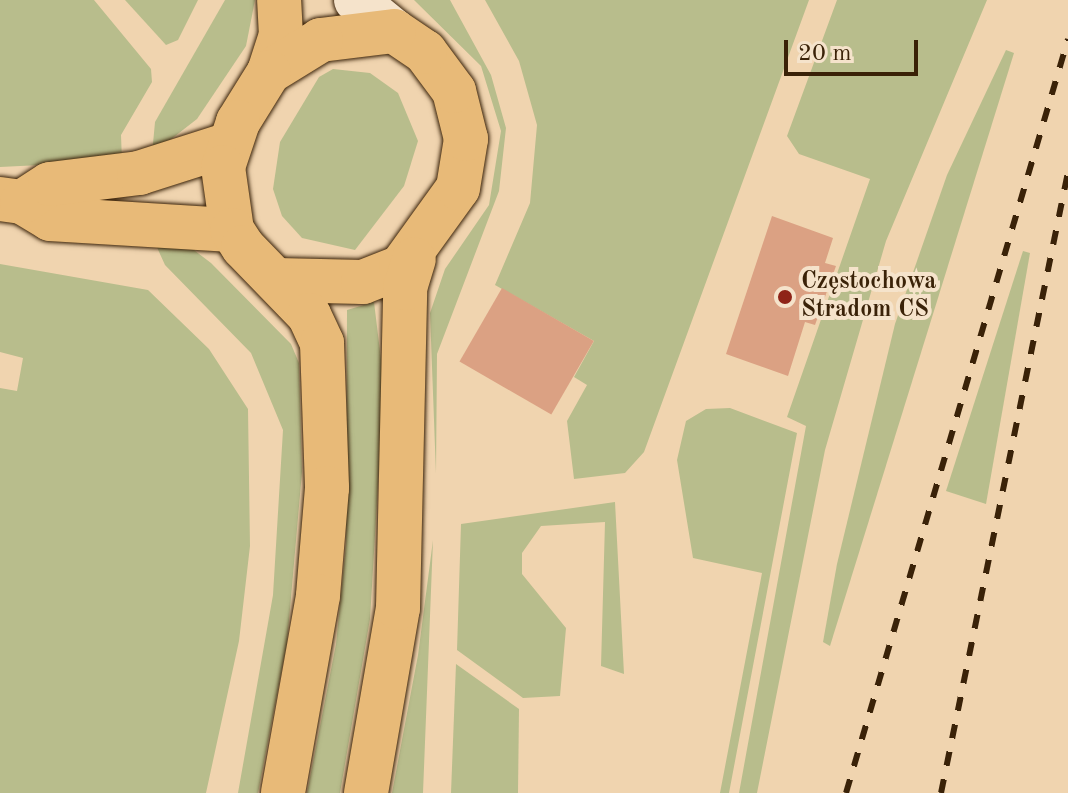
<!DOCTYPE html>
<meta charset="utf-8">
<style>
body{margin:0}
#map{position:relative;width:1068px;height:793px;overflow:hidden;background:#f0d4af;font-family:"Old Standard TT",serif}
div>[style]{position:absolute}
.green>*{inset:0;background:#b8bd8c}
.building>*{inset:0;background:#dba183;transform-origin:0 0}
.roads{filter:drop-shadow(0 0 2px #3a2208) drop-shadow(0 0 2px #3a2208)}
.secondary>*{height:44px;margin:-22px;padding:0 22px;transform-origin:22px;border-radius:22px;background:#f5e3cb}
.primary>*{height:44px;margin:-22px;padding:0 22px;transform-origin:22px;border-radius:22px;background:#e8ba78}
.rail>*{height:6px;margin-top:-3px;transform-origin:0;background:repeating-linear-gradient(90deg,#3a2208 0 14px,transparent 0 28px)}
.dots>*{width:22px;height:22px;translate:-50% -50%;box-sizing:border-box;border:4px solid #f5e3cb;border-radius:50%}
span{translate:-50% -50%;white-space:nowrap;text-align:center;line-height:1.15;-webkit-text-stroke:8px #f5e3cb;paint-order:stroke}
.poi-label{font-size:24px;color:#3a2208;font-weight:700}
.left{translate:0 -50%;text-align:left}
.scale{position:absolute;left:784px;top:40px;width:134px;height:36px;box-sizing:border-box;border:4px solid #3a2208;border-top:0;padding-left:10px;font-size:24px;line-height:28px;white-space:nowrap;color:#3a2208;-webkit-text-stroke:6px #f5e3cb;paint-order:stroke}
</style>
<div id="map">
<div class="green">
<div style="clip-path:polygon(0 0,94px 0,151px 69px,152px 82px,121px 135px,122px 161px,0 167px)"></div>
<div style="clip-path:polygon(125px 0,198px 0,178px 40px,166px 45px)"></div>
<div style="clip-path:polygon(225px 0,255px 0,246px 46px,197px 119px,152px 154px,155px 122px)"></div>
<div style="clip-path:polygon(414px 0,450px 0,491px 75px,506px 128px,499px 191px,437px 354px,436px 474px,430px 313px,445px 269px,489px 205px,501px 131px,481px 66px)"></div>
<div style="clip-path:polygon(485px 0,809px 0,644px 452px,625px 473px,574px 479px,567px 421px,587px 385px,574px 377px,594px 341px,495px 285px,530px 203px,537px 125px,519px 61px)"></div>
<div style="clip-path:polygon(837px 0,987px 0,886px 241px,825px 450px,757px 793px,739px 793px,806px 426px,787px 417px,870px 179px,799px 154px,787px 136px)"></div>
<div style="clip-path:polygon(1006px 50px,1014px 53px,830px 646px,823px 642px,837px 564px,895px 324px,947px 175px)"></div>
<div style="clip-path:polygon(333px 69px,370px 73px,398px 93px,418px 141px,404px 186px,355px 250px,302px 238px,282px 216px,273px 189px,280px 142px,319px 77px)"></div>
<div style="clip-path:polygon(155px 243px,186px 244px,211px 263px,291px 344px,299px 363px,302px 472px,287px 643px,258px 793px,238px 793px,273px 595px,283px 430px,251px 353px,165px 265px)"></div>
<div style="clip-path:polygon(1023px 251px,1030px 253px,986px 504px,946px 491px)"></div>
<div style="clip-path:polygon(0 264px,148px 290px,209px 349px,248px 409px,250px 546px,239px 641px,206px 793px,0 793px,0 388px,17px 391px,23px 358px,0 352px)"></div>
<div style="clip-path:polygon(374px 302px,384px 384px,370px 619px,340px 793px,307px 793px,336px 644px,346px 544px,347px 310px)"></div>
<div style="clip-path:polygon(730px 408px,797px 433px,729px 793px,720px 793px,762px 573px,693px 558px,677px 460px,686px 421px,706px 409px)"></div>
<div style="clip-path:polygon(615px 502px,624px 674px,601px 666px,605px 522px,541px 526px,522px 553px,522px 574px,566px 628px,560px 696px,523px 698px,457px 650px,461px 524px)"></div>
<div style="clip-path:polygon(433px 540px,423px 793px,392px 793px,418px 655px)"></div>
<div style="clip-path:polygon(456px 664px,519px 709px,518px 793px,451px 793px)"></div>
</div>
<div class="building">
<div style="clip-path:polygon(772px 216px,833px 238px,825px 263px,836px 266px,815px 325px,805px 322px,788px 376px,726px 354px)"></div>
<div style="left:502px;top:288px;width:106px;height:85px;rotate:30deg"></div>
</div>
<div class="roads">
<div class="secondary">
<div style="left:356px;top:0;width:49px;rotate:39.2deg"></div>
</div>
<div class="primary">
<div style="left:269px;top:72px;width:38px;rotate:-72deg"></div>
<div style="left:281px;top:36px;width:36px;rotate:-93deg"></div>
<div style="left:0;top:199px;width:22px;rotate:8deg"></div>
<div style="left:22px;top:202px;width:33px;rotate:31deg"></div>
<div style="left:50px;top:219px;width:182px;rotate:3.5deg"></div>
<div style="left:22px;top:202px;width:33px;rotate:-33deg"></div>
<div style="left:50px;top:184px;width:90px;rotate:-7deg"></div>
<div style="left:139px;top:173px;width:92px;rotate:-17.7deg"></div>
<div style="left:277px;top:280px;width:86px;rotate:1.3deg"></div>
<div style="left:363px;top:282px;width:41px;rotate:-21.5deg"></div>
<div style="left:401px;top:267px;width:97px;rotate:-54.2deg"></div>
<div style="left:458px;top:188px;width:50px;rotate:-80.7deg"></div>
<div style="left:466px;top:139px;width:49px;rotate:-104deg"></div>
<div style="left:454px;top:91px;width:49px;rotate:-126.6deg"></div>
<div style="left:425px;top:52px;width:37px;rotate:-146deg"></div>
<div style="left:394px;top:31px;width:74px;rotate:173deg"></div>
<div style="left:321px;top:40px;width:61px;rotate:148.4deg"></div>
<div style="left:269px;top:72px;width:59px;rotate:121.8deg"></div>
<div style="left:238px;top:122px;width:47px;rotate:108.4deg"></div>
<div style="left:223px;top:167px;width:64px;rotate:81.9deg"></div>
<div style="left:232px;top:230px;width:20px;rotate:57deg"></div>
<div style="left:243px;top:247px;width:95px;rotate:45.9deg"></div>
<div style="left:309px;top:315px;width:31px;rotate:65deg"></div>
<div style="left:322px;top:343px;width:145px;rotate:88deg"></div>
<div style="left:327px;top:488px;width:108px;rotate:94.8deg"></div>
<div style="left:318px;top:596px;width:200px;rotate:100.1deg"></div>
<div style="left:366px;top:793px;width:188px;rotate:-80.2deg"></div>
<div style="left:398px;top:608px;width:320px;rotate:-88.7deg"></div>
<div style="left:405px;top:288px;width:30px;rotate:-73deg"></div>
</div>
</div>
<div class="rail">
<div style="left:846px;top:793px;width:786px;rotate:-73.59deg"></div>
<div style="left:941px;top:793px;width:634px;rotate:-78.44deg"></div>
</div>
<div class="dots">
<div style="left:785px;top:297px;background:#8f2418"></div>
</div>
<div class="poi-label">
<span class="left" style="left:801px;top:297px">Częstochowa<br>Stradom CS</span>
</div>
<div class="scale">20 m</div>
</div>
